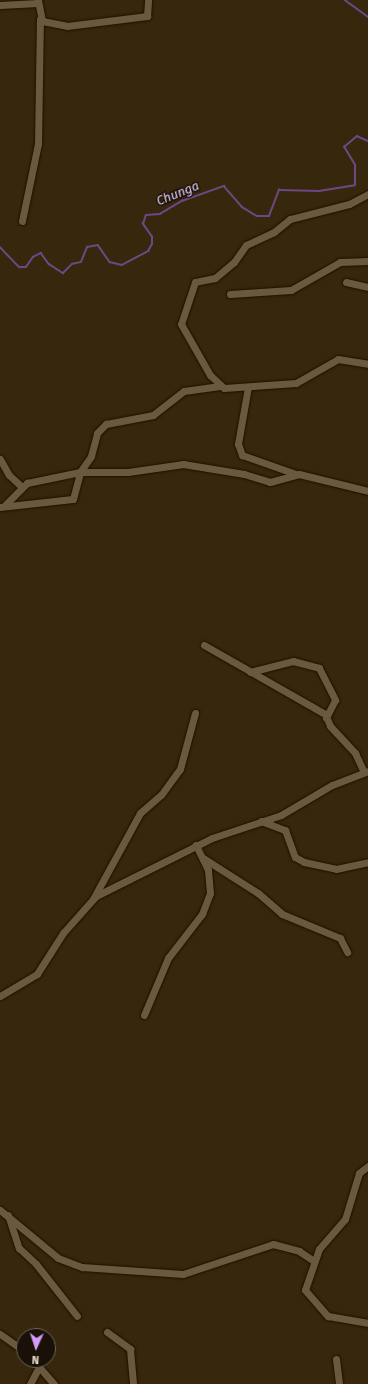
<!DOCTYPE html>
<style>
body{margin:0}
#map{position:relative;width:368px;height:1384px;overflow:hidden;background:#37270c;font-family:"Fira Sans",sans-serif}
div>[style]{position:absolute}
.stream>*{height:1.5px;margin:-0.75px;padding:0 0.75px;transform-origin:0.75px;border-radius:0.75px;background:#6e4786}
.roads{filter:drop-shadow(0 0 1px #1e0f00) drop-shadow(0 0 1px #1e0f00)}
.minor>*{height:7px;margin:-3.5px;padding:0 3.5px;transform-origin:3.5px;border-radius:3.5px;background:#6b593e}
span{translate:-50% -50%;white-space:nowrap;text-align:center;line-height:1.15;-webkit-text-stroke:3px #191107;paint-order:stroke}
.water-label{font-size:13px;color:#e4cef3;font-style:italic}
.north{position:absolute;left:16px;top:1328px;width:40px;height:40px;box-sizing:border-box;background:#191107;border:1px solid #6b6356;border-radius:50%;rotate:183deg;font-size:11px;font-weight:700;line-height:16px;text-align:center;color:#e7ddcd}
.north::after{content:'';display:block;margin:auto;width:14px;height:18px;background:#d69bfa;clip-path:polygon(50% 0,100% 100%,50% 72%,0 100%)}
</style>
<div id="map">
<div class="stream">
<div style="left:345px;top:0;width:29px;rotate:36deg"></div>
<div style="left:0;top:247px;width:28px;rotate:46deg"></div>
<div style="left:19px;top:267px;width:7px"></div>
<div style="left:26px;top:267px;width:12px;rotate:-55deg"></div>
<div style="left:33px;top:257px;width:9px;rotate:-27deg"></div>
<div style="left:41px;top:253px;width:14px;rotate:54deg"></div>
<div style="left:49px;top:264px;width:17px;rotate:33deg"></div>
<div style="left:63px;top:273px;width:13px;rotate:-45deg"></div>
<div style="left:72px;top:264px;width:9px;rotate:-13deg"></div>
<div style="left:81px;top:262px;width:16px;rotate:-68deg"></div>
<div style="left:87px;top:247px;width:11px;rotate:-10deg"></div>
<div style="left:98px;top:245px;width:21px;rotate:55deg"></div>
<div style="left:110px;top:262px;width:12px;rotate:14deg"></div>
<div style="left:122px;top:265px;width:30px;rotate:-28deg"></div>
<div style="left:148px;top:251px;width:8px;rotate:-60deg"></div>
<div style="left:152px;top:244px;width:7px;rotate:-90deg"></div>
<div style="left:152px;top:237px;width:16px;rotate:-125deg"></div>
<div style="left:143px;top:224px;width:9px;rotate:-72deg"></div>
<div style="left:146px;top:215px;width:14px;rotate:-4deg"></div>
<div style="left:160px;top:214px;width:26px;rotate:-31deg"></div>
<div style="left:182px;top:201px;width:45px;rotate:-19.7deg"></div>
<div style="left:224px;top:186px;width:28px;rotate:49deg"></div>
<div style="left:242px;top:207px;width:17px;rotate:31deg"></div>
<div style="left:257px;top:216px;width:12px"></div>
<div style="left:269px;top:216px;width:28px;rotate:-69deg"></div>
<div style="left:279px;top:190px;width:40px;rotate:1.4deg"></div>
<div style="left:319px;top:191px;width:36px;rotate:-9deg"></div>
<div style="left:355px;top:185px;width:20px;rotate:-90deg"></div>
<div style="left:355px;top:165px;width:21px;rotate:-121deg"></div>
<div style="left:344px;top:147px;width:17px;rotate:-40deg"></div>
<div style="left:357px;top:136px;width:12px;rotate:24deg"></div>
</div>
<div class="roads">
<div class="minor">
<div style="left:38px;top:0;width:21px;rotate:79deg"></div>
<div style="left:42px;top:21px;width:25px;rotate:11deg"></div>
<div style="left:67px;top:26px;width:81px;rotate:-7.1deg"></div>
<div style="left:147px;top:16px;width:16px;rotate:-86deg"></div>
<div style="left:0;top:5px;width:38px;rotate:-3deg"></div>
<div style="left:368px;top:194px;width:21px;rotate:152deg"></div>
<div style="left:349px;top:204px;width:61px;rotate:165.7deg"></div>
<div style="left:290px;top:219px;width:21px;rotate:141deg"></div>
<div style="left:274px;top:232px;width:31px;rotate:155deg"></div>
<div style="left:246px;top:245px;width:21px;rotate:125deg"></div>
<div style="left:234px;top:262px;width:25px;rotate:140deg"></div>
<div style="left:215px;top:278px;width:20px;rotate:169deg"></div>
<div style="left:195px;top:282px;width:44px;rotate:108.4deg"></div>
<div style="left:181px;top:324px;width:59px;rotate:60.4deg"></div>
<div style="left:210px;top:375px;width:19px;rotate:43deg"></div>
<div style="left:224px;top:388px;width:72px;rotate:-4deg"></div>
<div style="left:296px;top:383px;width:48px;rotate:-29.7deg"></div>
<div style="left:338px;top:359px;width:30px;rotate:9deg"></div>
<div style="left:22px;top:221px;width:79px;rotate:-78.3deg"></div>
<div style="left:38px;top:144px;width:125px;rotate:-89.1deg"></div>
<div style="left:346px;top:282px;width:23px;rotate:13deg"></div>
<div style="left:230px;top:294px;width:61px;rotate:-3.8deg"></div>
<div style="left:291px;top:290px;width:56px;rotate:-29.7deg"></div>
<div style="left:340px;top:262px;width:28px;rotate:-2deg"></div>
<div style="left:248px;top:387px;width:58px;rotate:100deg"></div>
<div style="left:238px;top:444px;width:12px;rotate:70deg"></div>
<div style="left:242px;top:455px;width:57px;rotate:19.4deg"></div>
<div style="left:0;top:459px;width:18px;rotate:61deg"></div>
<div style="left:9px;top:475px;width:16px;rotate:43deg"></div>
<div style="left:6px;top:504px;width:30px;rotate:-45deg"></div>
<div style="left:27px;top:483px;width:54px;rotate:-11.7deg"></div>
<div style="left:80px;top:472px;width:19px;rotate:-55deg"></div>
<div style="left:91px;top:456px;width:24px;rotate:-75deg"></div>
<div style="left:97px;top:433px;width:13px;rotate:-45deg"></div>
<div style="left:106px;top:424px;width:48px;rotate:-10.8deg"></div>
<div style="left:153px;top:415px;width:39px;rotate:-38deg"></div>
<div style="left:184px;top:391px;width:36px;rotate:-8deg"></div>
<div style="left:0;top:507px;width:73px;rotate:-6.3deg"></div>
<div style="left:73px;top:499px;width:28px;rotate:-75deg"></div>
<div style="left:80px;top:472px;width:48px"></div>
<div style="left:128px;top:472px;width:56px;rotate:-8.3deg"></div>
<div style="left:183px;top:464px;width:62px;rotate:9.3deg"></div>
<div style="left:244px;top:474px;width:27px;rotate:17deg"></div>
<div style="left:270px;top:482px;width:30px;rotate:-15deg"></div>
<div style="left:299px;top:474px;width:71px;rotate:13.8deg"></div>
<div style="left:204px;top:645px;width:139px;rotate:29.7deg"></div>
<div style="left:325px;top:714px;width:13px;rotate:67deg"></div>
<div style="left:330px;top:726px;width:37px;rotate:47deg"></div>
<div style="left:355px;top:753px;width:21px;rotate:65deg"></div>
<div style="left:250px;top:672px;width:44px;rotate:-14.3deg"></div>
<div style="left:293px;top:661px;width:27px;rotate:15deg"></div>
<div style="left:319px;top:668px;width:36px;rotate:63deg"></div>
<div style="left:335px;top:700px;width:20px;rotate:117deg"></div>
<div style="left:261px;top:821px;width:26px;rotate:21deg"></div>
<div style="left:285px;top:830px;width:29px;rotate:70deg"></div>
<div style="left:295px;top:857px;width:10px;rotate:29deg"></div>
<div style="left:304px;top:862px;width:33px;rotate:12deg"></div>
<div style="left:336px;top:869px;width:33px;rotate:-12deg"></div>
<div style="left:203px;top:858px;width:65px;rotate:32.5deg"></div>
<div style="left:258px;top:893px;width:32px;rotate:41deg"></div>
<div style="left:282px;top:914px;width:63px;rotate:22.5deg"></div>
<div style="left:340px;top:938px;width:16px;rotate:63deg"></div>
<div style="left:93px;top:899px;width:98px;rotate:-61.3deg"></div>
<div style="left:140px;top:813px;width:28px;rotate:-41deg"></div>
<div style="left:161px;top:795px;width:32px;rotate:-54deg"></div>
<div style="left:180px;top:769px;width:58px;rotate:-75deg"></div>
<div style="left:0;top:996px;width:43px;rotate:-30.7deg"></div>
<div style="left:37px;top:974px;width:49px;rotate:-57.6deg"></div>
<div style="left:63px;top:933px;width:50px;rotate:-48.3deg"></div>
<div style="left:96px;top:896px;width:130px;rotate:-26.6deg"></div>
<div style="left:212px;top:838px;width:73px;rotate:-18.4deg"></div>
<div style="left:281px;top:815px;width:59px;rotate:-30.5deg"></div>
<div style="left:332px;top:785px;width:39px;rotate:-21deg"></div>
<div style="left:144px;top:1015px;width:62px;rotate:-67.2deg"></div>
<div style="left:168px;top:958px;width:56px;rotate:-52.3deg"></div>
<div style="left:202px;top:914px;width:22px;rotate:-69deg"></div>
<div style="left:210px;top:893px;width:23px;rotate:-95deg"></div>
<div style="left:208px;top:870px;width:28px;rotate:-116deg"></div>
<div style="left:368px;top:1166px;width:11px;rotate:142deg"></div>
<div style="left:359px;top:1173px;width:48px;rotate:106.9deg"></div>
<div style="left:345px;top:1219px;width:40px;rotate:131deg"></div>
<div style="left:319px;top:1249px;width:43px;rotate:108.9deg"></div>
<div style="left:305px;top:1290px;width:35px;rotate:49deg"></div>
<div style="left:328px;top:1316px;width:41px;rotate:9.9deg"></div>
<div style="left:0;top:1210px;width:75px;rotate:39.6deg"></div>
<div style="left:58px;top:1258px;width:26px;rotate:21deg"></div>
<div style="left:82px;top:1267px;width:101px;rotate:4deg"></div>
<div style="left:183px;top:1274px;width:95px;rotate:-18.4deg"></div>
<div style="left:273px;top:1244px;width:27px;rotate:15deg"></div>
<div style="left:299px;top:1251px;width:18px;rotate:34deg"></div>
<div style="left:8px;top:1215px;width:35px;rotate:72deg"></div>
<div style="left:19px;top:1248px;width:23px;rotate:43deg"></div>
<div style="left:36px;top:1264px;width:66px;rotate:51.7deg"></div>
<div style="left:107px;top:1332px;width:29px;rotate:36deg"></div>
<div style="left:130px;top:1349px;width:35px;rotate:85deg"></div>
<div style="left:0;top:1334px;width:29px;rotate:35deg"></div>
<div style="left:336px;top:1359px;width:25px;rotate:83deg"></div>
<div style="left:33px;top:1360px;width:32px;rotate:49deg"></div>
<div style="left:30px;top:1384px;width:19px;rotate:-62deg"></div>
</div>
</div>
<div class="water-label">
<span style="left:178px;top:194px;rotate:-22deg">Chunga</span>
</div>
<div class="north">N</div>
</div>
